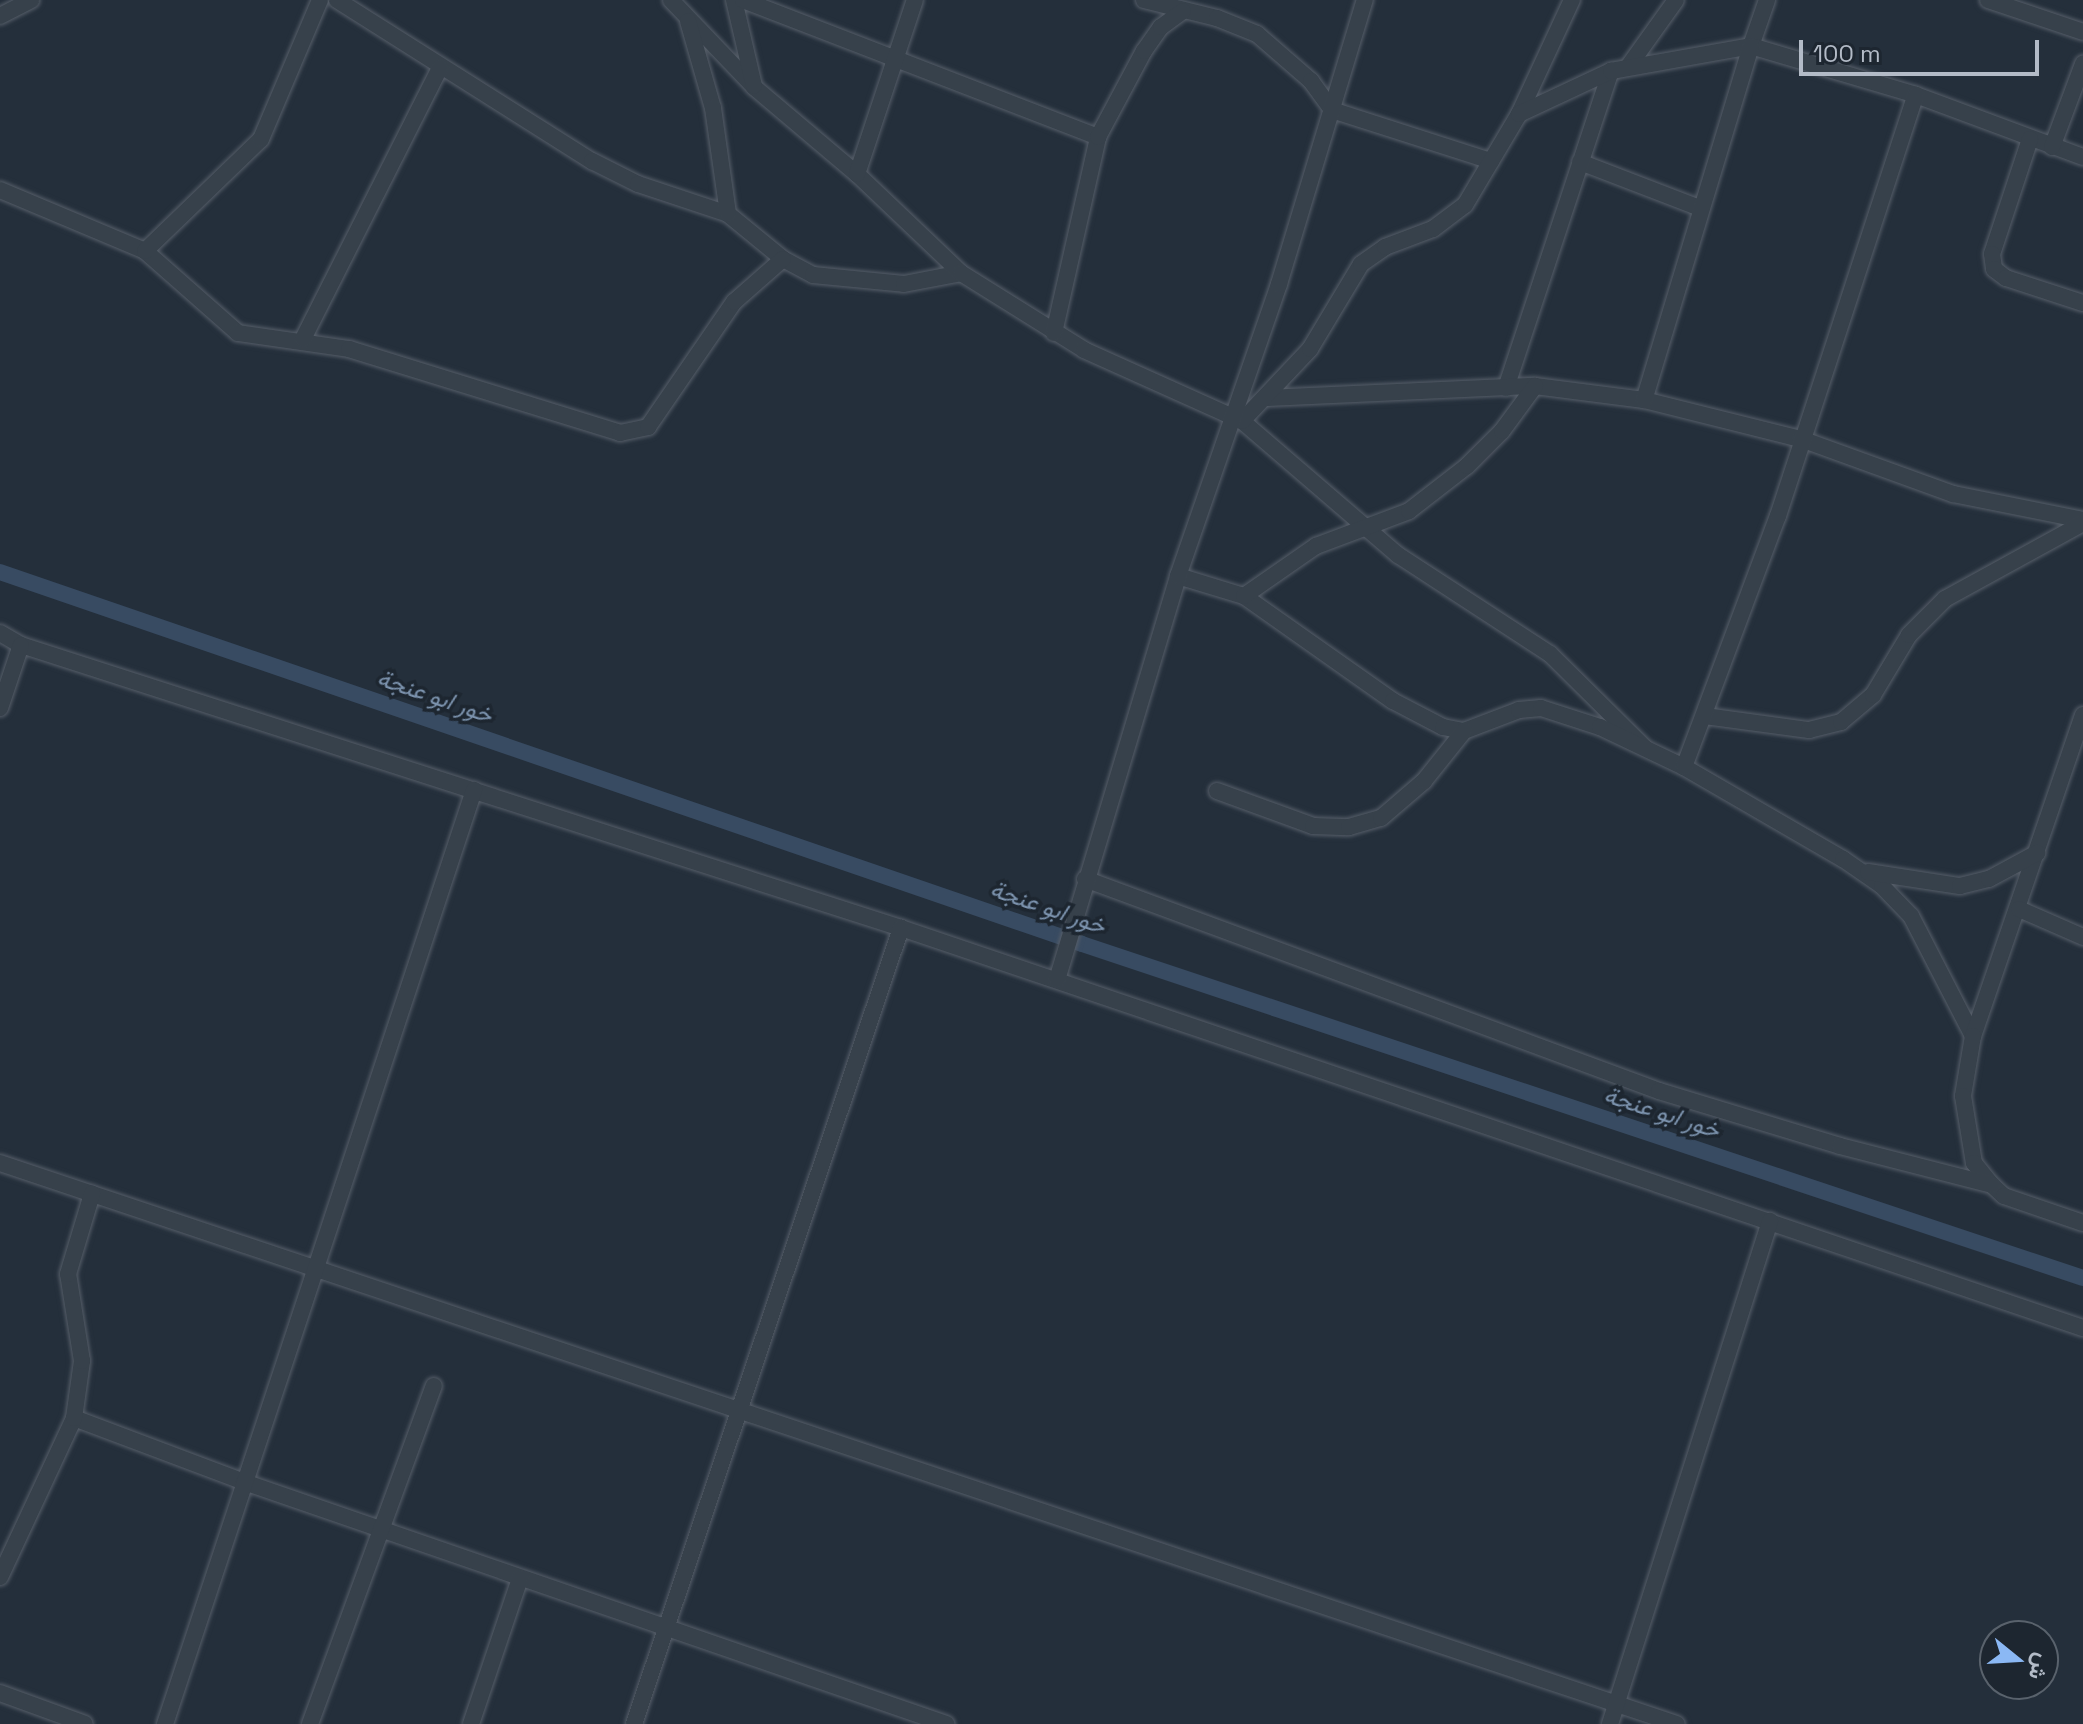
<!DOCTYPE html>
<meta charset="utf-8">
<style>
body{margin:0}
#map{position:relative;width:2083px;height:1724px;overflow:hidden;background:#242f3b;font-family:"Space Grotesk",Vazirmatn,sans-serif}
div>[style]{position:absolute}
.canal>*{height:16px;margin:-8px;padding:0 8px;transform-origin:8px;border-radius:8px;background:#384b62}
.roads{filter:drop-shadow(0 0 2px #565e69) drop-shadow(0 0 2px #565e69)}
.minor>*{height:16px;margin:-8px;padding:0 8px;transform-origin:8px;border-radius:8px;background:#37414b}
span{translate:-50% -50%;white-space:nowrap;text-align:center;line-height:1.15;-webkit-text-stroke:7px #1d2630;paint-order:stroke}
.water-label{font-size:24px;color:#7c93ae;font-style:italic}
.north{position:absolute;left:1979px;top:1620px;width:80px;height:80px;box-sizing:border-box;background:#1d2630;border:2px solid #59626c;border-radius:50%;rotate:108deg;font-size:22px;font-weight:700;line-height:32px;text-align:center;color:#b3bbc7}
.north::after{content:'';display:block;margin:auto;width:28px;height:36px;background:#8bb8f4;clip-path:polygon(50% 0,100% 100%,50% 72%,0 100%)}
.scale{position:absolute;left:1799px;top:40px;width:240px;height:36px;box-sizing:border-box;border:4px solid #b3bbc7;border-top:0;padding-left:10px;font-size:24px;line-height:28px;white-space:nowrap;color:#b3bbc7;-webkit-text-stroke:6px #1d2630;paint-order:stroke}
</style>
<div id="map">
<div class="canal">
<div style="left:0;top:572px;width:1144px;rotate:18.97deg"></div>
<div style="left:1082px;top:944px;width:1055px;rotate:18.45deg"></div>
</div>
<div class="roads">
<div class="minor">
<div style="left:337px;top:0;width:302px;rotate:32.3deg"></div>
<div style="left:592px;top:161px;width:51px;rotate:26.6deg"></div>
<div style="left:638px;top:184px;width:95px;rotate:18.4deg"></div>
<div style="left:728px;top:214px;width:71px;rotate:39.3deg"></div>
<div style="left:783px;top:259px;width:34px;rotate:28deg"></div>
<div style="left:813px;top:275px;width:91px;rotate:5.6deg"></div>
<div style="left:904px;top:284px;width:58px;rotate:-10.9deg"></div>
<div style="left:671px;top:0;width:120px;rotate:46.3deg"></div>
<div style="left:754px;top:87px;width:135px;rotate:40.2deg"></div>
<div style="left:857px;top:174px;width:144px;rotate:43.6deg"></div>
<div style="left:961px;top:273px;width:145px;rotate:32deg"></div>
<div style="left:1084px;top:350px;width:173px;rotate:24.2deg"></div>
<div style="left:1242px;top:421px;width:206px;rotate:40.7deg"></div>
<div style="left:1398px;top:555px;width:181px;rotate:33.1deg"></div>
<div style="left:1550px;top:654px;width:132px;rotate:44.7deg"></div>
<div style="left:734px;top:0;width:88px;rotate:76.9deg"></div>
<div style="left:743px;top:0;width:381px;rotate:21.1deg"></div>
<div style="left:1144px;top:0;width:75px;rotate:13.9deg"></div>
<div style="left:1217px;top:18px;width:43px;rotate:21.8deg"></div>
<div style="left:1257px;top:34px;width:72px;rotate:41deg"></div>
<div style="left:1311px;top:81px;width:36px;rotate:54deg"></div>
<div style="left:1332px;top:110px;width:167px;rotate:17.8deg"></div>
<div style="left:1767px;top:0;width:49px;rotate:109.2deg"></div>
<div style="left:1751px;top:46px;width:172px;rotate:16.5deg"></div>
<div style="left:1916px;top:95px;width:178px;rotate:20.4deg"></div>
<div style="left:1988px;top:0;width:100px;rotate:18.6deg"></div>
<div style="left:0;top:16px;width:35px;rotate:-27deg"></div>
<div style="left:688px;top:21px;width:91px;rotate:74deg"></div>
<div style="left:713px;top:108px;width:107px;rotate:81.9deg"></div>
<div style="left:1628px;top:67px;width:82px;rotate:-54.4deg"></div>
<div style="left:1519px;top:114px;width:126px;rotate:-65.1deg"></div>
<div style="left:2030px;top:139px;width:121px;rotate:108.3deg"></div>
<div style="left:1992px;top:254px;width:15px;rotate:82deg"></div>
<div style="left:1994px;top:269px;width:15px;rotate:37deg"></div>
<div style="left:2006px;top:278px;width:81px;rotate:18deg"></div>
<div style="left:2052px;top:147px;width:89px;rotate:-69.5deg"></div>
<div style="left:1580px;top:162px;width:129px;rotate:21deg"></div>
<div style="left:857px;top:174px;width:183px;rotate:-71.6deg"></div>
<div style="left:0;top:190px;width:157px;rotate:22.8deg"></div>
<div style="left:145px;top:251px;width:124px;rotate:41.4deg"></div>
<div style="left:238px;top:333px;width:112px;rotate:8.2deg"></div>
<div style="left:349px;top:349px;width:284px;rotate:17.2deg"></div>
<div style="left:620px;top:433px;width:29px;rotate:-12deg"></div>
<div style="left:648px;top:427px;width:152px;rotate:-55.5deg"></div>
<div style="left:734px;top:302px;width:65px;rotate:-41.3deg"></div>
<div style="left:145px;top:251px;width:161px;rotate:-44deg"></div>
<div style="left:261px;top:139px;width:151px;rotate:-67deg"></div>
<div style="left:1054px;top:333px;width:201px;rotate:-77.3deg"></div>
<div style="left:1098px;top:137px;width:98px;rotate:-61.9deg"></div>
<div style="left:1144px;top:51px;width:29px;rotate:-55deg"></div>
<div style="left:1161px;top:27px;width:27px;rotate:-36deg"></div>
<div style="left:303px;top:339px;width:304px;rotate:-63.2deg"></div>
<div style="left:1506px;top:388px;width:334px;rotate:-71.7deg"></div>
<div style="left:1267px;top:398px;width:268px;rotate:-2.6deg"></div>
<div style="left:1535px;top:386px;width:110px;rotate:7.3deg"></div>
<div style="left:1644px;top:400px;width:162px;rotate:14deg"></div>
<div style="left:1801px;top:439px;width:162px;rotate:19.9deg"></div>
<div style="left:1953px;top:494px;width:133px;rotate:11.3deg"></div>
<div style="left:1242px;top:421px;width:99px;rotate:-46.6deg"></div>
<div style="left:1310px;top:349px;width:99px;rotate:-59deg"></div>
<div style="left:1361px;top:264px;width:29px;rotate:-35deg"></div>
<div style="left:1385px;top:247px;width:51px;rotate:-20.6deg"></div>
<div style="left:1433px;top:229px;width:40px;rotate:-37deg"></div>
<div style="left:1465px;top:205px;width:106px;rotate:-59.3deg"></div>
<div style="left:1519px;top:114px;width:102px;rotate:-25.1deg"></div>
<div style="left:1611px;top:71px;width:142px;rotate:-10.1deg"></div>
<div style="left:1751px;top:46px;width:370px;rotate:106.8deg"></div>
<div style="left:1178px;top:576px;width:69px;rotate:16.9deg"></div>
<div style="left:1244px;top:596px;width:182px;rotate:35.2deg"></div>
<div style="left:1393px;top:701px;width:56px;rotate:27.5deg"></div>
<div style="left:1443px;top:727px;width:21px;rotate:11deg"></div>
<div style="left:1464px;top:731px;width:59px;rotate:-20.9deg"></div>
<div style="left:1519px;top:710px;width:22px;rotate:-5deg"></div>
<div style="left:1541px;top:708px;width:62px;rotate:17.9deg"></div>
<div style="left:1600px;top:727px;width:93px;rotate:25.5deg"></div>
<div style="left:1684px;top:767px;width:184px;rotate:30.1deg"></div>
<div style="left:1843px;top:859px;width:47px;rotate:34.7deg"></div>
<div style="left:1882px;top:886px;width:42px;rotate:46deg"></div>
<div style="left:1911px;top:916px;width:135px;rotate:62.7deg"></div>
<div style="left:1244px;top:596px;width:88px;rotate:-34.8deg"></div>
<div style="left:1316px;top:546px;width:99px;rotate:-20.6deg"></div>
<div style="left:1409px;top:511px;width:73px;rotate:-37.8deg"></div>
<div style="left:1467px;top:466px;width:49px;rotate:-45deg"></div>
<div style="left:1502px;top:431px;width:56px;rotate:-53.7deg"></div>
<div style="left:0;top:633px;width:24px;rotate:30deg"></div>
<div style="left:21px;top:645px;width:924px;rotate:17.83deg"></div>
<div style="left:901px;top:928px;width:1248px;rotate:18.7deg"></div>
<div style="left:0;top:708px;width:66px;rotate:-71.6deg"></div>
<div style="left:2083px;top:715px;width:339px;rotate:108.9deg"></div>
<div style="left:1973px;top:1036px;width:61px;rotate:99.5deg"></div>
<div style="left:1963px;top:1096px;width:68px;rotate:80.7deg"></div>
<div style="left:1974px;top:1163px;width:28px;rotate:51deg"></div>
<div style="left:1992px;top:1185px;width:16px;rotate:43deg"></div>
<div style="left:2004px;top:1196px;width:83px;rotate:18.9deg"></div>
<div style="left:1705px;top:716px;width:105px;rotate:7.7deg"></div>
<div style="left:1809px;top:730px;width:33px;rotate:-14deg"></div>
<div style="left:1841px;top:722px;width:42px;rotate:-40.2deg"></div>
<div style="left:1873px;top:695px;width:70px;rotate:-59deg"></div>
<div style="left:1909px;top:635px;width:51px;rotate:-45deg"></div>
<div style="left:1945px;top:599px;width:158px;rotate:-28.8deg"></div>
<div style="left:1684px;top:767px;width:268px;rotate:-69.5deg"></div>
<div style="left:1778px;top:516px;width:443px;rotate:-71.9deg"></div>
<div style="left:1217px;top:791px;width:102px;rotate:20deg"></div>
<div style="left:1313px;top:826px;width:36px;rotate:2deg"></div>
<div style="left:1349px;top:827px;width:33px;rotate:-16deg"></div>
<div style="left:1381px;top:818px;width:57px;rotate:-40.7deg"></div>
<div style="left:1424px;top:781px;width:64px;rotate:-51.3deg"></div>
<div style="left:1868px;top:872px;width:93px;rotate:8.7deg"></div>
<div style="left:1960px;top:886px;width:30px;rotate:-14deg"></div>
<div style="left:1989px;top:879px;width:55px;rotate:-28.4deg"></div>
<div style="left:1085px;top:879px;width:612px;rotate:20.27deg"></div>
<div style="left:1659px;top:1091px;width:189px;rotate:16.9deg"></div>
<div style="left:1840px;top:1146px;width:157px;rotate:14.4deg"></div>
<div style="left:2019px;top:909px;width:70px;rotate:23.6deg"></div>
<div style="left:1057px;top:980px;width:422px;rotate:-73.3deg"></div>
<div style="left:1178px;top:576px;width:309px;rotate:-70.9deg"></div>
<div style="left:1279px;top:284px;width:297px;rotate:-73.2deg"></div>
<div style="left:0;top:1163px;width:1768px;rotate:18.5deg"></div>
<div style="left:74px;top:1418px;width:182px;rotate:20.6deg"></div>
<div style="left:244px;top:1482px;width:743px;rotate:19.02deg"></div>
<div style="left:0;top:1577px;width:175px;rotate:-65deg"></div>
<div style="left:74px;top:1418px;width:58px;rotate:-82deg"></div>
<div style="left:82px;top:1361px;width:88px;rotate:-99.1deg"></div>
<div style="left:68px;top:1274px;width:84px;rotate:-73.3deg"></div>
<div style="left:0;top:1693px;width:90px;rotate:20deg"></div>
<div style="left:165px;top:1724px;width:984px;rotate:-71.69deg"></div>
<div style="left:310px;top:1724px;width:360px;rotate:-69.9deg"></div>
<div style="left:471px;top:1724px;width:154px;rotate:-71.4deg"></div>
<div style="left:634px;top:1724px;width:840px;rotate:-71.46deg"></div>
<div style="left:1610px;top:1724px;width:528px;rotate:-72.35deg"></div>
</div>
</div>
<div class="water-label">
<span style="left:435px;top:696px;rotate:19deg">خور ابو عنجة</span>
<span style="left:1048px;top:907px;rotate:19deg">خور ابو عنجة</span>
<span style="left:1662px;top:1112px;rotate:18deg">خور ابو عنجة</span>
</div>
<div class="north">ش</div>
<div class="scale">100 m</div>
</div>
